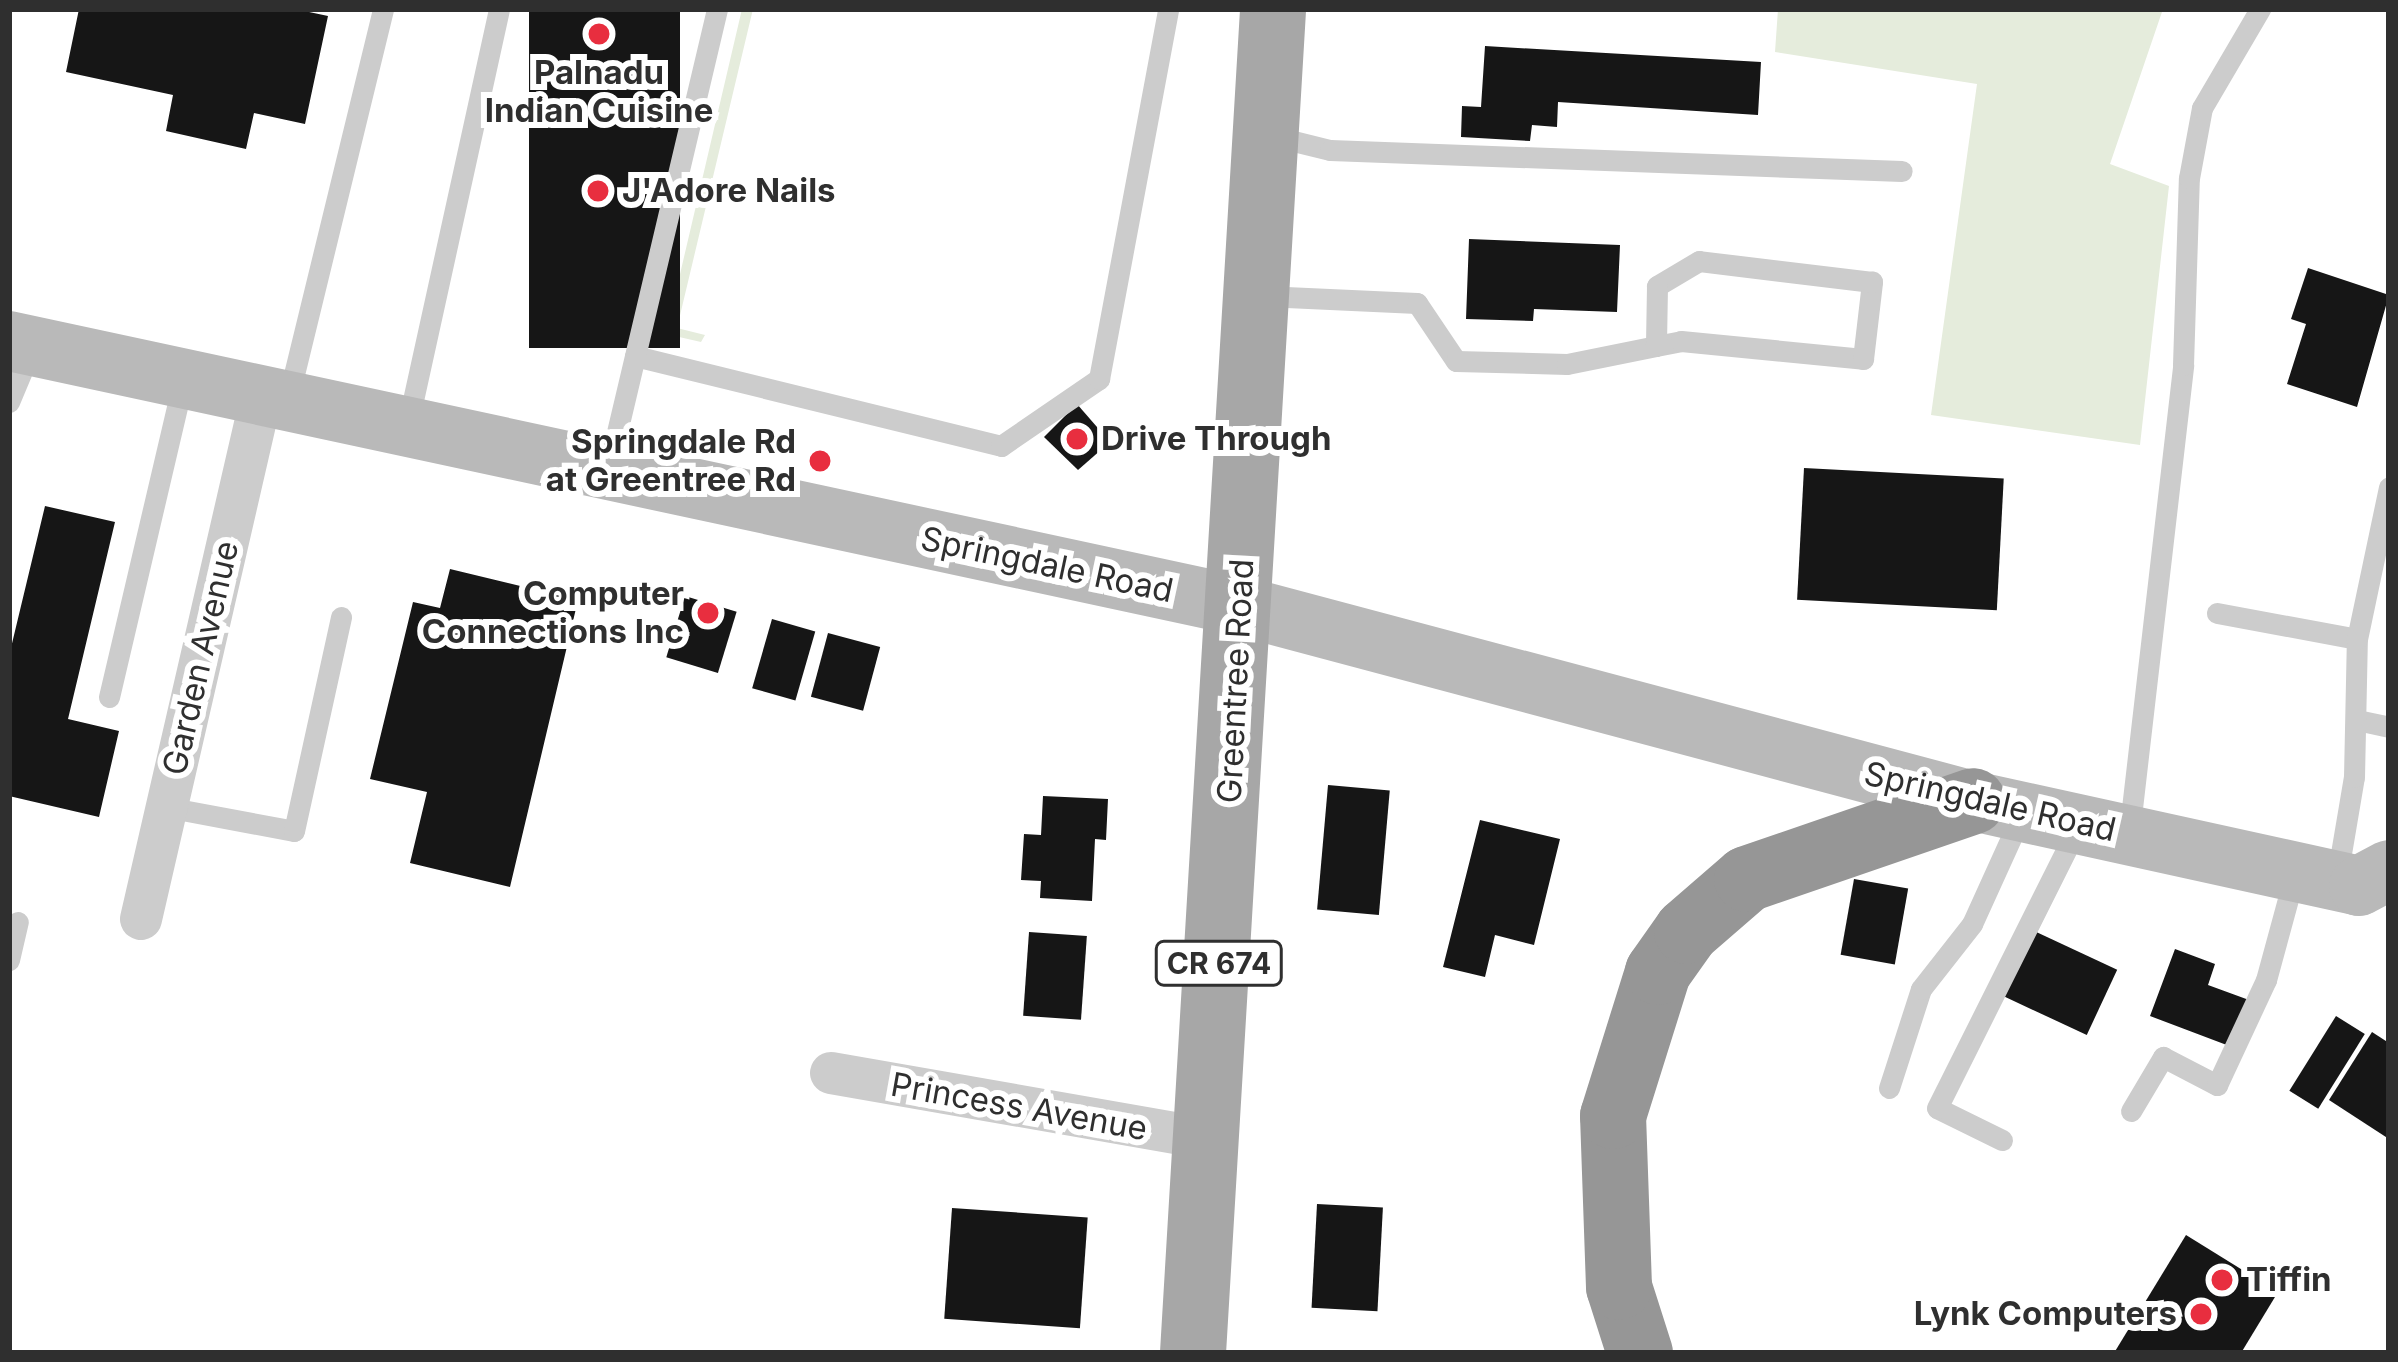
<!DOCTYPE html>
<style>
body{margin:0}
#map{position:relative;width:2398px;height:1362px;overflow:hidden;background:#fff;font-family:Inter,sans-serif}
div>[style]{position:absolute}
.green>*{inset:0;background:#e5ecdc}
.building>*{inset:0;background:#161616;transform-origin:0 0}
.lane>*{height:21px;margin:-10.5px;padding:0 10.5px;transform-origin:10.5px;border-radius:10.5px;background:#ccc}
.street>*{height:42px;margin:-21px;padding:0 21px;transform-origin:21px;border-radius:21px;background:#ccc}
.secondary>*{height:60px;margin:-30px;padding:0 30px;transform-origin:30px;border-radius:30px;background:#b9b9b9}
.primary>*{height:66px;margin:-33px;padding:0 33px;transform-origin:33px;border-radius:33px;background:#a7a7a7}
.highway>*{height:66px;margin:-33px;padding:0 33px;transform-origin:33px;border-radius:33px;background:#969696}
.dots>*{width:33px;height:33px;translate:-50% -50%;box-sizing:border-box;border:6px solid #fff;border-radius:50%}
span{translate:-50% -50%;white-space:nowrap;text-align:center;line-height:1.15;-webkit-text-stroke:12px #fff;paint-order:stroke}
.shield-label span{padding:3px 9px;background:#fff;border:3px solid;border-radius:9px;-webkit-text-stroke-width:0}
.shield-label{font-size:30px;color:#2f2f2f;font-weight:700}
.poi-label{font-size:33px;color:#2f2f2f;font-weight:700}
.left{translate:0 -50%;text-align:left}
.right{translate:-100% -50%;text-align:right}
.street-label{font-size:33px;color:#2f2f2f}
.frame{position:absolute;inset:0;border:12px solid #2f2f2f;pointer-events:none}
</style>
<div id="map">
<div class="green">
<div style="clip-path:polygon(742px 9px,753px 9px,677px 328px,705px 335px,701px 342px,666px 334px)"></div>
<div style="clip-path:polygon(1778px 9px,2163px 9px,2110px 164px,2169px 186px,2140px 445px,1931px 415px,1977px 84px,1775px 52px)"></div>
</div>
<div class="building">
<div style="clip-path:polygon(79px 9px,295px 9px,328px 16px,305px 124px,254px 113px,246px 149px,166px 131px,173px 95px,66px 72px)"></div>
<div style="left:529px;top:9px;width:151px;height:339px"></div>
<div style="clip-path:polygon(1485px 46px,1761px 62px,1758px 115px,1558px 102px,1557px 127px,1532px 125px,1530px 141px,1461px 137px,1462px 106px,1481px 107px)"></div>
<div style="clip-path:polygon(1469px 239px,1620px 245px,1617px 312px,1534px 309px,1533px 321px,1466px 319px)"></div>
<div style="clip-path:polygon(2308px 268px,2389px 295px,2357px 407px,2287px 384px,2306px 324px,2291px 319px)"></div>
<div style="clip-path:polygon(1077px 404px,1110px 442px,1078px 470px,1044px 437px)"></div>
<div style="left:1804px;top:468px;width:200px;height:132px;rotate:3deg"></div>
<div style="clip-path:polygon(45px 506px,115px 522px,68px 719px,119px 731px,99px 817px,9px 796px,9px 656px)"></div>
<div style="clip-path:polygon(450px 569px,578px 600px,510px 887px,410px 863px,427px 792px,370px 779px,413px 602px,440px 608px)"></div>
<div style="left:685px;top:596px;width:54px;height:64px;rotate:17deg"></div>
<div style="left:772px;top:619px;width:45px;height:72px;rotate:16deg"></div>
<div style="left:828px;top:633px;width:54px;height:66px;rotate:15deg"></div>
<div style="left:1328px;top:785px;width:62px;height:125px;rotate:5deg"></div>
<div style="clip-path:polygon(1043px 796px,1108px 799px,1106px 840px,1095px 839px,1092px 901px,1040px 898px,1041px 881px,1021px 880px,1024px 834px,1041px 835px)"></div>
<div style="clip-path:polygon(1480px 820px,1560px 839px,1534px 945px,1495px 935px,1485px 977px,1443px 967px)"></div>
<div style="left:1854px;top:879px;width:55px;height:77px;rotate:10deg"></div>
<div style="left:2032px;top:930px;width:94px;height:72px;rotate:25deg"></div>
<div style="left:1029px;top:932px;width:58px;height:84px;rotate:4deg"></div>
<div style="clip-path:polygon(2175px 949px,2215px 964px,2208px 985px,2249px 1000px,2232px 1047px,2150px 1016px)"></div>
<div style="left:2336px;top:1016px;width:34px;height:88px;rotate:32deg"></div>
<div style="clip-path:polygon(2372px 1032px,2389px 1043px,2389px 1139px,2329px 1100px)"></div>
<div style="left:1317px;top:1204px;width:66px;height:104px;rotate:3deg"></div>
<div style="left:952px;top:1208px;width:136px;height:111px;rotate:4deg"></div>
<div style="clip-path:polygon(2186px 1235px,2278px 1292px,2241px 1353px,2114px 1353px)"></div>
</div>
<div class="lane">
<div style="left:1273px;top:136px;width:59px;rotate:13.8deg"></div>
<div style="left:1330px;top:150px;width:572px;rotate:2.1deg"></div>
<div style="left:1264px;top:296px;width:153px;rotate:2.6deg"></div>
<div style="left:1417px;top:303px;width:70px;rotate:56.1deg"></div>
<div style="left:1456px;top:361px;width:111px;rotate:1.5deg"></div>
<div style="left:1567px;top:364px;width:91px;rotate:-11.4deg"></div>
<div style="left:1656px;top:346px;width:25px;rotate:-11deg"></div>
<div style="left:1681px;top:341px;width:183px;rotate:5.6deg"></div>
<div style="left:1863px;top:359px;width:78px;rotate:-83.3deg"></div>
<div style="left:1872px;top:282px;width:174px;rotate:-173.1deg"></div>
<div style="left:1699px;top:261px;width:49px;rotate:149.2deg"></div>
<div style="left:1657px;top:286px;width:60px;rotate:91deg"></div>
<div style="left:635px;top:356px;width:377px;rotate:13.8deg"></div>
<div style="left:1001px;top:446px;width:119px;rotate:-34.4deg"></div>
<div style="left:1099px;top:379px;width:376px;rotate:-79.4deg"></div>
<div style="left:288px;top:399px;width:401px;rotate:-76.3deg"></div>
<div style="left:9px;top:402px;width:60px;rotate:-67.3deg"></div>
<div style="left:408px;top:423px;width:424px;rotate:-77.6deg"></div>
<div style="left:609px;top:466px;width:470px;rotate:-76.7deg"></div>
<div style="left:2217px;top:613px;width:142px;rotate:10.5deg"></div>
<div style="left:109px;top:697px;width:325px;rotate:-76.8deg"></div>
<div style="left:2357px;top:720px;width:33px;rotate:12deg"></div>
<div style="left:166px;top:807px;width:130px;rotate:10.6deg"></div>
<div style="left:294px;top:831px;width:219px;rotate:-77.6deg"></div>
<div style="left:2129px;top:834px;width:472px;rotate:-83.4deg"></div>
<div style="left:2183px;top:365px;width:187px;rotate:-88.2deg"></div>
<div style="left:2189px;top:178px;width:71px;rotate:-79.5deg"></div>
<div style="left:2202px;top:108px;width:115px;rotate:-59.6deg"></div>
<div style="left:2337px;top:877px;width:101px;rotate:-80.4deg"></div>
<div style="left:2354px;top:777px;width:138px;rotate:-88.8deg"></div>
<div style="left:2357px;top:639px;width:155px;rotate:-78.1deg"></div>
<div style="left:9px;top:960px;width:39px;rotate:-77deg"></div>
<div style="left:1889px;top:1088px;width:104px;rotate:-72.1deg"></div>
<div style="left:1921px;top:989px;width:83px;rotate:-51.9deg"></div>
<div style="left:1972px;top:924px;width:116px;rotate:-65.6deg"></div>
<div style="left:2131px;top:1111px;width:63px;rotate:-59.3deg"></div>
<div style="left:2163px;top:1057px;width:61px;rotate:27.4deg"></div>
<div style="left:2217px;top:1085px;width:116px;rotate:-65deg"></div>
<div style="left:2266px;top:980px;width:111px;rotate:-74.8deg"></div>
<div style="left:2002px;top:1140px;width:72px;rotate:-153.8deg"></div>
<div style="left:1937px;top:1108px;width:311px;rotate:-63.4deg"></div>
</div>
<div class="street">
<div style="left:141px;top:919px;width:535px;rotate:-77.03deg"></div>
<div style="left:831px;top:1073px;width:383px;rotate:9.9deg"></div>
</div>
<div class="secondary">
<div style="left:9px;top:341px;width:1260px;rotate:12.14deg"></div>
<div style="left:1241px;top:606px;width:758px;rotate:14.92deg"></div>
<div style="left:1973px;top:801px;width:395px;rotate:12.4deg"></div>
<div style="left:2359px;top:886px;width:34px;rotate:-28deg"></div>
</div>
<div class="primary">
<div style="left:1193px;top:1353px;width:1346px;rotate:-86.59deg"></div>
</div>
<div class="highway">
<div style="left:1640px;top:1353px;width:69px;rotate:-107.7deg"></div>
<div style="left:1619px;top:1287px;width:171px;rotate:-92deg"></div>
<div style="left:1613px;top:1116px;width:151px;rotate:-72.6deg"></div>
<div style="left:1658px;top:972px;width:50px;rotate:-54.7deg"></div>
<div style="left:1687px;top:931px;width:79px;rotate:-40.9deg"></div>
<div style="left:1747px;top:879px;width:239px;rotate:-19deg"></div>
</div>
<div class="dots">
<div style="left:599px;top:34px;background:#e82e3f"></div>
<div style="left:598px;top:191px;background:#e82e3f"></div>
<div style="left:1077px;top:439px;background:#e82e3f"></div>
<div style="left:820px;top:461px;background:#e82e3f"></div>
<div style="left:708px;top:613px;background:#e82e3f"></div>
<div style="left:2222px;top:1280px;background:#e82e3f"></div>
<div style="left:2201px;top:1314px;background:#e82e3f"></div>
</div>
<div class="shield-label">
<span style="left:1219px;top:963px">CR 674</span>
</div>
<div class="poi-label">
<span style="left:599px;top:92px">Palnadu<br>Indian Cuisine</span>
<span class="left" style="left:622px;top:191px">J'Adore Nails</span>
<span class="left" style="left:1101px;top:439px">Drive Through</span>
<span class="right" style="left:796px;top:461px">Springdale Rd<br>at Greentree Rd</span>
<span class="right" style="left:684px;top:613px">Computer<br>Connections Inc</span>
<span class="left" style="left:2246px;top:1280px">Tiffin</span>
<span class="right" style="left:2177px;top:1314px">Lynk Computers</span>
</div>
<div class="street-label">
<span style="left:1047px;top:565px;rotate:12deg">Springdale Road</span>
<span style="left:201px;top:658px;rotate:-77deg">Garden Avenue</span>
<span style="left:1236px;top:681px;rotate:-87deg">Greentree Road</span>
<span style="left:1990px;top:802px;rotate:13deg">Springdale Road</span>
<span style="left:1019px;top:1107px;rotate:10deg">Princess Avenue</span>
</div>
<div class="frame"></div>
</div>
